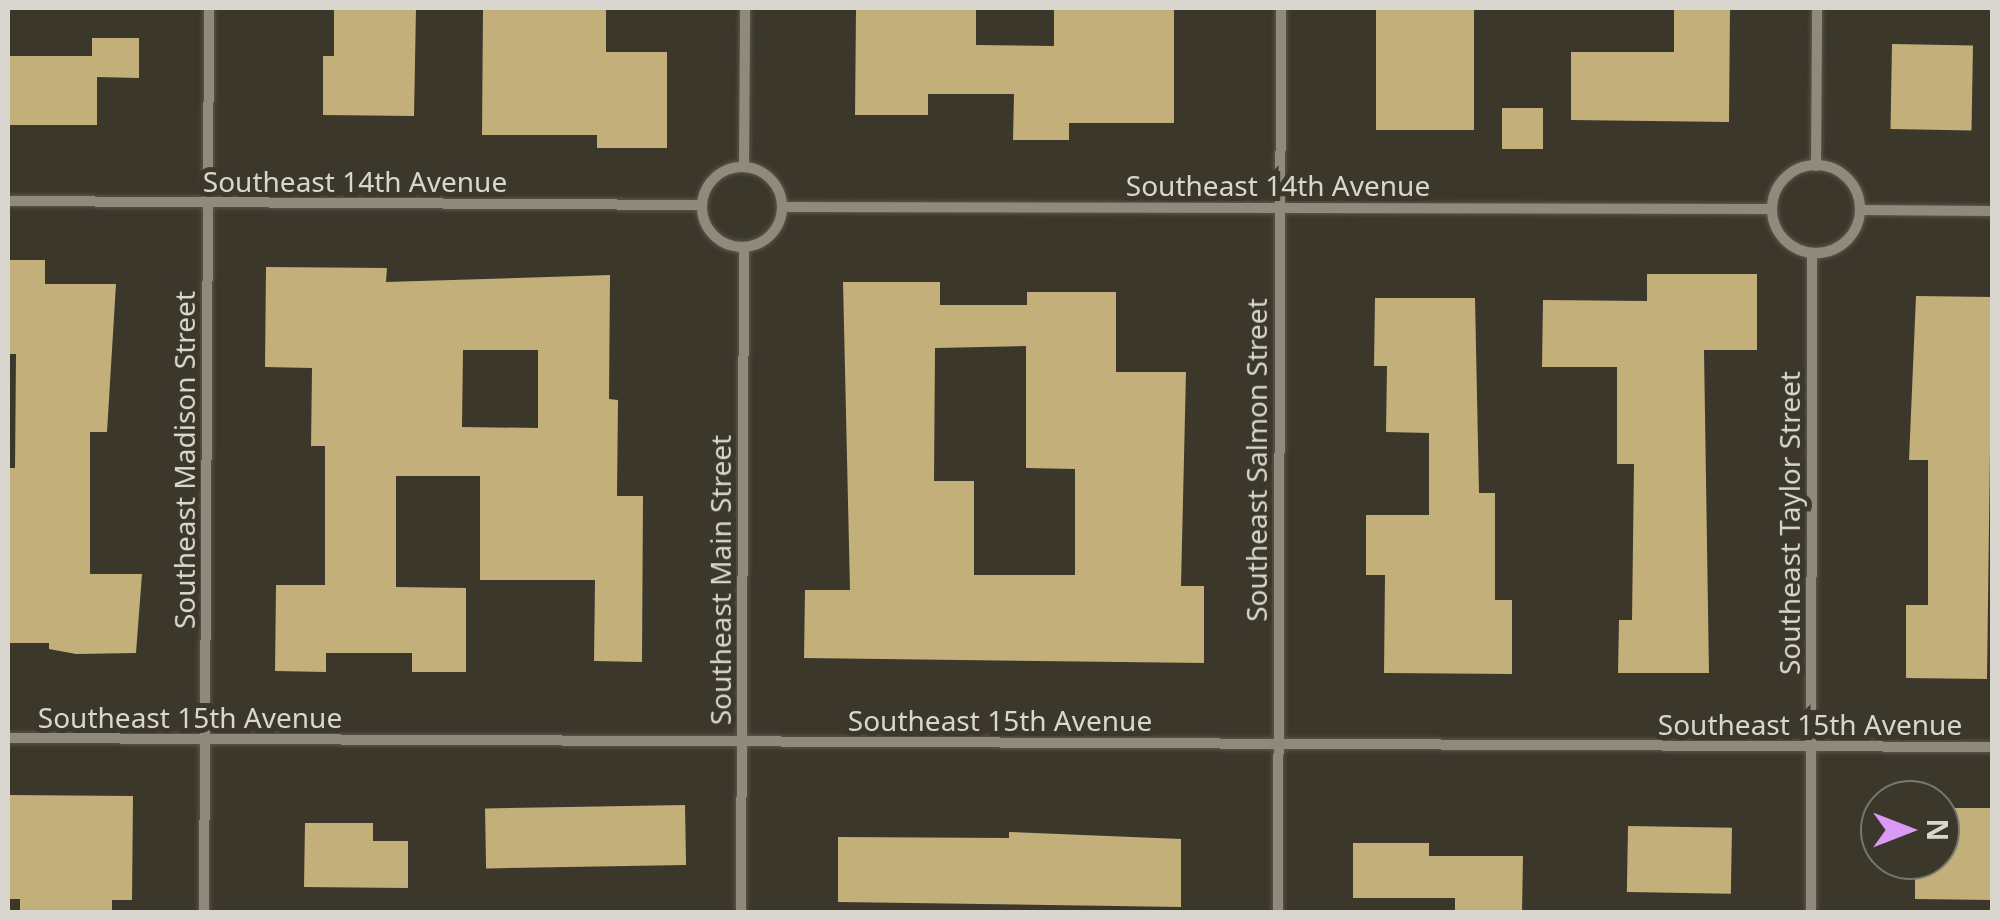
<!DOCTYPE html>
<style>
body{margin:0}
#map{position:relative;width:2000px;height:920px;overflow:hidden;background:#3c372b;font-family:"Noto Sans",sans-serif}
div>[style]{position:absolute}
.building>*{inset:0;background:#c2af7a;transform-origin:0 0}
.roads{filter:drop-shadow(0 0 2px #59564b) drop-shadow(0 0 2px #59564b)}
.minor>*{height:10px;margin:-5px;padding:0 5px;transform-origin:5px;border-radius:5px;background:#8f8a7c}
.minor>.ring{margin:-5px;padding:0;box-sizing:content-box;background:none;border:10px solid #8f8a7c;border-radius:50%}
span{translate:-50% -50%;white-space:nowrap;text-align:center;line-height:1.15;-webkit-text-stroke:10px #3c372b;paint-order:stroke}
.street-label{font-size:28px;color:#d8d6ce}
.frame{position:absolute;inset:0;border:10px solid #d8d6ce;pointer-events:none}
.north{position:absolute;left:1860px;top:780px;width:100px;height:100px;box-sizing:border-box;background:#3c372b;border:2px solid #7a776c;border-radius:50%;rotate:90deg;font-size:28px;font-weight:700;line-height:40px;text-align:center;color:#d8d6ce}
.north::after{content:'';display:block;margin:auto;width:35px;height:45px;background:#da9af6;clip-path:polygon(50% 0,100% 100%,50% 72%,0 100%)}
</style>
<div id="map">
<div class="building">
<div style="clip-path:polygon(334px 8px,416px 8px,414px 116px,323px 115px,323px 56px,334px 56px)"></div>
<div style="clip-path:polygon(483px 8px,606px 8px,606px 52px,667px 52px,667px 148px,597px 148px,597px 135px,482px 135px)"></div>
<div style="clip-path:polygon(856px 8px,976px 8px,976px 45px,1054px 46px,1054px 8px,1174px 8px,1174px 123px,1069px 123px,1069px 140px,1013px 140px,1014px 94px,928px 94px,928px 115px,855px 115px)"></div>
<div style="left:1376px;top:8px;width:98px;height:122px"></div>
<div style="clip-path:polygon(1674px 8px,1730px 8px,1729px 122px,1571px 120px,1571px 52px,1674px 52px)"></div>
<div style="clip-path:polygon(92px 38px,139px 38px,139px 78px,97px 77px,97px 125px,8px 125px,8px 56px,92px 56px)"></div>
<div style="left:1892px;top:44px;width:81px;height:85px;rotate:1deg"></div>
<div style="left:1502px;top:108px;width:41px;height:41px"></div>
<div style="clip-path:polygon(8px 260px,45px 260px,45px 284px,116px 284px,107px 432px,90px 432px,90px 574px,142px 574px,136px 653px,76px 654px,49px 649px,49px 643px,8px 643px,8px 468px,15px 468px,16px 354px,8px 354px)"></div>
<div style="clip-path:polygon(evenodd,266px 267px,387px 268px,386px 282px,610px 275px,609px 399px,618px 400px,617px 496px,643px 496px,642px 662px,594px 661px,595px 580px,480px 580px,480px 476px,396px 476px,396px 587px,466px 588px,466px 672px,412px 672px,412px 653px,326px 653px,326px 672px,275px 671px,276px 585px,325px 585px,325px 446px,311px 446px,312px 368px,265px 367px,266px 267px,463px 350px,538px 350px,538px 428px,462px 427px,463px 350px)"></div>
<div style="clip-path:polygon(1647px 274px,1757px 274px,1757px 350px,1704px 350px,1709px 673px,1618px 673px,1619px 620px,1632px 620px,1634px 464px,1617px 464px,1617px 367px,1542px 367px,1543px 300px,1647px 301px)"></div>
<div style="clip-path:polygon(evenodd,843px 282px,940px 282px,940px 305px,1027px 305px,1027px 292px,1116px 292px,1116px 372px,1186px 372px,1181px 586px,1204px 586px,1204px 663px,804px 658px,805px 590px,850px 590px,843px 282px,1026px 346px,1026px 468px,1075px 469px,1075px 575px,974px 575px,974px 481px,934px 481px,935px 348px,1026px 346px)"></div>
<div style="clip-path:polygon(1916px 296px,1992px 297px,1987px 679px,1906px 678px,1906px 605px,1928px 605px,1928px 460px,1909px 460px)"></div>
<div style="clip-path:polygon(1375px 298px,1475px 298px,1479px 493px,1495px 493px,1495px 600px,1512px 600px,1512px 674px,1384px 673px,1385px 575px,1366px 575px,1366px 515px,1429px 515px,1429px 433px,1386px 432px,1387px 366px,1374px 366px)"></div>
<div style="clip-path:polygon(8px 795px,133px 796px,132px 900px,112px 900px,112px 912px,20px 912px,20px 899px,8px 899px)"></div>
<div style="left:685px;top:805px;width:60px;height:200px;rotate:89deg"></div>
<div style="clip-path:polygon(1940px 808px,1992px 808px,1992px 900px,1915px 899px,1915px 860px,1940px 860px)"></div>
<div style="clip-path:polygon(305px 823px,373px 823px,373px 841px,408px 841px,408px 888px,304px 887px)"></div>
<div style="left:1628px;top:826px;width:104px;height:66px;rotate:1deg"></div>
<div style="clip-path:polygon(1009px 832px,1181px 839px,1181px 907px,838px 902px,838px 837px,1009px 838px)"></div>
<div style="clip-path:polygon(1353px 843px,1429px 843px,1429px 856px,1523px 856px,1522px 912px,1455px 912px,1455px 898px,1353px 898px)"></div>
</div>
<div class="roads">
<div class="minor">
<div class="ring" style="left:1772px;top:165px;width:78px;height:78px"></div>
<div style="left:1816px;top:166px;width:158px;rotate:-89.6deg"></div>
<div class="ring" style="left:702px;top:167px;width:70px;height:70px"></div>
<div style="left:744px;top:167px;width:159px;rotate:-89.6deg"></div>
<div style="left:8px;top:201px;width:694px;rotate:0.33deg"></div>
<div style="left:783px;top:207px;width:989px;rotate:0.12deg"></div>
<div style="left:1860px;top:210px;width:132px;rotate:0.4deg"></div>
<div style="left:8px;top:738px;width:1984px;rotate:0.26deg"></div>
<div style="left:204px;top:912px;width:904px;rotate:-89.68deg"></div>
<div style="left:741px;top:912px;width:664px;rotate:-89.74deg"></div>
<div style="left:1278px;top:912px;width:904px;rotate:-89.81deg"></div>
<div style="left:1811px;top:912px;width:659px;rotate:-89.91deg"></div>
</div>
</div>
<div class="street-label">
<span style="left:355px;top:181px">Southeast 14th Avenue</span>
<span style="left:1278px;top:185px">Southeast 14th Avenue</span>
<span style="left:184px;top:460px;rotate:-90deg">Southeast Madison Street</span>
<span style="left:1256px;top:460px;rotate:-90deg">Southeast Salmon Street</span>
<span style="left:1789px;top:523px;rotate:-90deg">Southeast Taylor Street</span>
<span style="left:720px;top:580px;rotate:-90deg">Southeast Main Street</span>
<span style="left:190px;top:717px">Southeast 15th Avenue</span>
<span style="left:1000px;top:720px">Southeast 15th Avenue</span>
<span style="left:1810px;top:724px">Southeast 15th Avenue</span>
</div>
<div class="frame"></div>
<div class="north">N</div>
</div>
